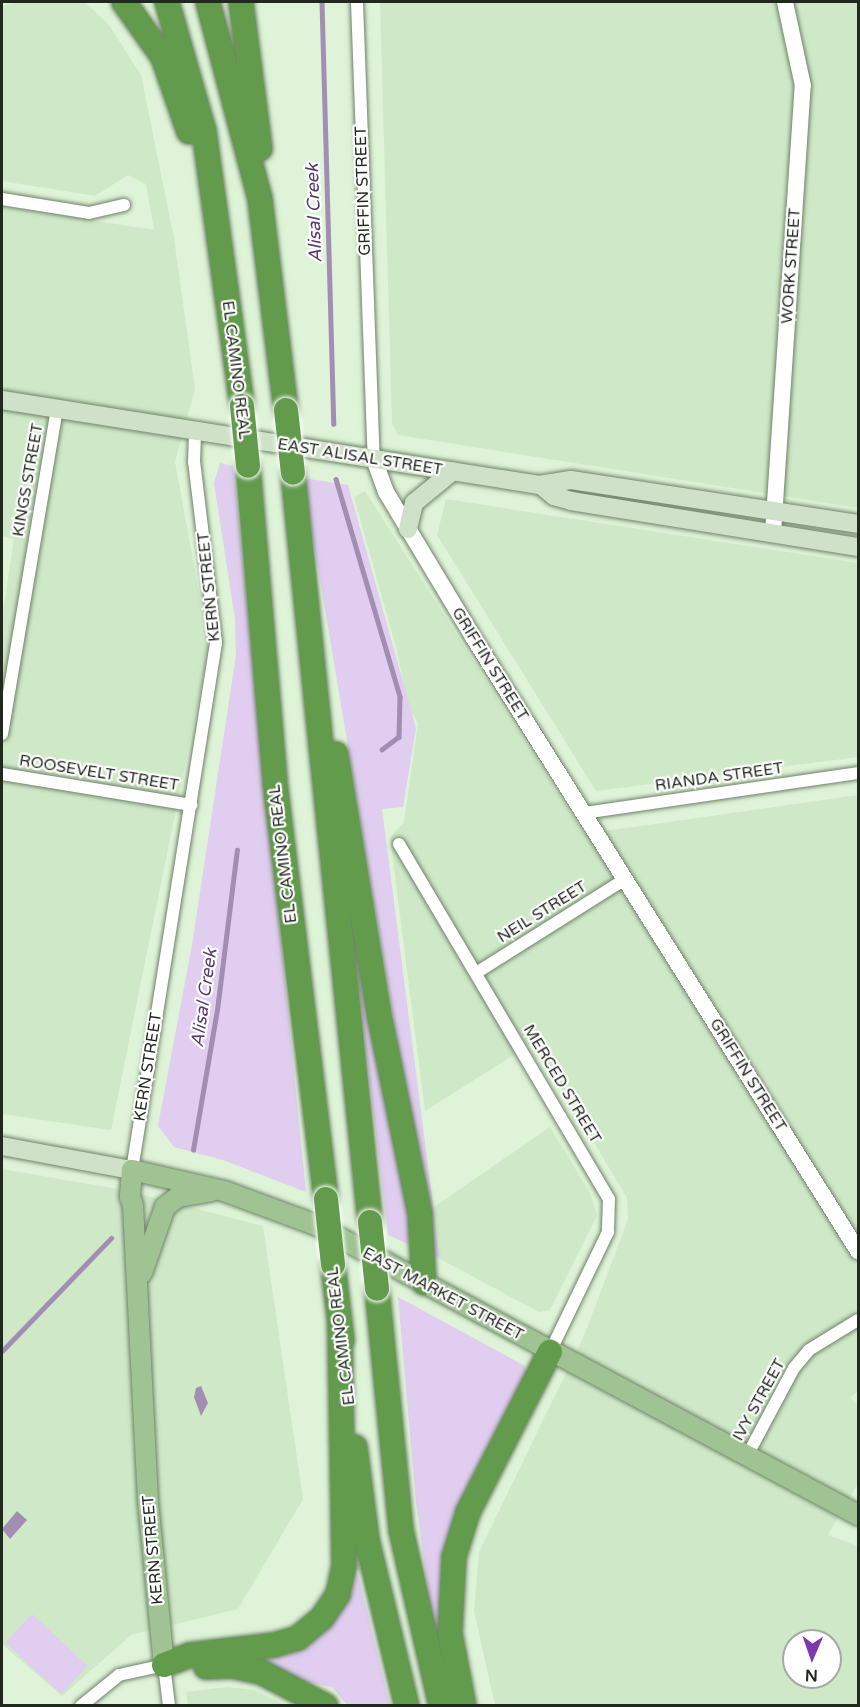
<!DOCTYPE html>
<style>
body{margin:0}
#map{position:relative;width:860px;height:1707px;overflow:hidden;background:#def3d7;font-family:"Varela Round",sans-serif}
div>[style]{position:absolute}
.built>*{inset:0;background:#cfe9c8}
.green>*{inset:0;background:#e0cdf0;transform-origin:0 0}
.water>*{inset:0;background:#a28eb3}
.stream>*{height:4.5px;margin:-2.25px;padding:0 2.25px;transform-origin:2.25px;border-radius:2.25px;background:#a28eb3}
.roads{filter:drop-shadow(0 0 2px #6f8269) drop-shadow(0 0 2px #6f8269)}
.minor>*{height:12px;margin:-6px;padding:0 6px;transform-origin:6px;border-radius:6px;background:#fff}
.tertiary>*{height:16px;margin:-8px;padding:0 8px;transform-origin:8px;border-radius:8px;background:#fff}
.secondary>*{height:18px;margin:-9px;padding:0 9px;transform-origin:9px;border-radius:9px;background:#d0e1c9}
.primary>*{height:20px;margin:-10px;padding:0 10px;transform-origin:10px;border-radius:10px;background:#a0c393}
.motorway>*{height:24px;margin:-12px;padding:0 12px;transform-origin:12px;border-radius:12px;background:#619b4b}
.bridges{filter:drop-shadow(0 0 2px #fff) drop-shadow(0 0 2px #fff)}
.motorway-bridge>*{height:24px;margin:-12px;padding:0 12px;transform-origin:12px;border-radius:12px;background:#619b4b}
span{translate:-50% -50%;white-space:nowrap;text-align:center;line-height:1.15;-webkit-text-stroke:4.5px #fff;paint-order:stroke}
.street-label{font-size:16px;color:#21281e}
.water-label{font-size:18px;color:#593c6f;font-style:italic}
.frame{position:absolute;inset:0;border:3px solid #21281e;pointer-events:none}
.north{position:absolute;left:782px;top:1629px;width:60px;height:60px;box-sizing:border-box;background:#fff;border:2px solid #a6a9a5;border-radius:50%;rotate:182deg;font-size:16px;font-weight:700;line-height:24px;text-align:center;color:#21281e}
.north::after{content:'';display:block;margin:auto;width:21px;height:27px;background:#7f38ab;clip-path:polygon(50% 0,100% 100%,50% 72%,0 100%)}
</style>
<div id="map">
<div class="built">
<div style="clip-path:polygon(14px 2px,86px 3px,109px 25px,141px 75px,174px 238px,195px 389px,175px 462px,209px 647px,111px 1130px,2px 1114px,2px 619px,14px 539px,2px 536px,2px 206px,154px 230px,146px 184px,128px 175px,95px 196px,2px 181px,2px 6px)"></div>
<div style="clip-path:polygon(380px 2px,858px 2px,858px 508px,398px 435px,392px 424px)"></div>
<div style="clip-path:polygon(evenodd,365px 491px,584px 834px,858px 795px,858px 1391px,850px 1398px,858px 1405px,858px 1483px,828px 1535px,858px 1546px,858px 1705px,495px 1705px,474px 1611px,479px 1552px,584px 1336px,628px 1219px,627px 1198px,534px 1042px,425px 1111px,390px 837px,404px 822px,418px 723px,408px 707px,397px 651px,354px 497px,365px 491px,794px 1641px,830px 1641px,830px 1677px,794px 1677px,794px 1641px)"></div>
<div style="clip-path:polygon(446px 499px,858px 563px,858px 757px,596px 791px,437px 535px)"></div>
<div style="clip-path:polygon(550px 1127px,590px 1193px,597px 1216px,550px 1310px,539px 1312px,440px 1259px,434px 1207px)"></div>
<div style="clip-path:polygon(2px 1169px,124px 1190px,263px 1226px,303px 1499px,238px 1609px,131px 1635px,62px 1696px,2px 1644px)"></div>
<div style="clip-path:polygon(227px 1687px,254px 1690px,285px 1705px,188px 1705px,186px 1692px)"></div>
</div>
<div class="green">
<div style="clip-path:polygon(220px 463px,233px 466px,306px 1192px,223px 1160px,174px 1147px,158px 1126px,192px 945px,236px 655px,235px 619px,214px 483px)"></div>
<div style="clip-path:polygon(303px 478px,348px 485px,416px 728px,403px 807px,382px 809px,440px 1259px,433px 1254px)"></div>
<div style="clip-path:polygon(361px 943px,411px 1231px,408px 1244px,388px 1235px,354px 945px)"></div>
<div style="clip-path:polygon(398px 1297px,525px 1366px,526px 1374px,469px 1483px,456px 1519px,445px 1632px,434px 1634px,416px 1502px)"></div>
<div style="clip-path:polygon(355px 1571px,359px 1578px,390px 1705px,347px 1705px,332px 1687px,285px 1677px,259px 1662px,259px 1656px,286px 1654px,307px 1646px,337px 1614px)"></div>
<div style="left:32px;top:1614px;width:76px;height:39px;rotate:43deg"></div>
</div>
<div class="water">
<div style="clip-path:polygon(201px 1386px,208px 1403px,201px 1416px,194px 1397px,196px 1388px)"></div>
<div style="clip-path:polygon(17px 1511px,27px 1520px,10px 1539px,2px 1529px)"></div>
</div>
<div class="stream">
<div style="left:322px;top:2px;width:422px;rotate:88.4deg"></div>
<div style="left:336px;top:479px;width:227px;rotate:73.6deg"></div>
<div style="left:400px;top:697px;width:40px;rotate:91.4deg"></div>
<div style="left:399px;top:737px;width:21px;rotate:143deg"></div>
<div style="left:193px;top:1150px;width:142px;rotate:-80.3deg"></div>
<div style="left:217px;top:1010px;width:161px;rotate:-82.9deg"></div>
<div style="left:2px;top:1351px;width:157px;rotate:-46deg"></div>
</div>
<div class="roads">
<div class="minor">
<div style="left:357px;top:2px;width:457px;rotate:87.9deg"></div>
<div style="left:2px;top:199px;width:88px;rotate:9.1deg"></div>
<div style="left:89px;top:213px;width:36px;rotate:-13deg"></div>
<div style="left:2px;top:734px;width:331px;rotate:-80.4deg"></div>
<div style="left:2px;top:774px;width:192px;rotate:9.3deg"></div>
<div style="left:584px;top:813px;width:277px;rotate:-8.3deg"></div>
<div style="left:399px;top:844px;width:412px;rotate:59.4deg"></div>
<div style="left:609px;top:1199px;width:33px;rotate:92deg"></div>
<div style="left:608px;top:1232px;width:133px;rotate:115.8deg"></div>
<div style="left:476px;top:973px;width:176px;rotate:-32.2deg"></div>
<div style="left:132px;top:1170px;width:534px;rotate:-80.94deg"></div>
<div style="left:216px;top:643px;width:182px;rotate:-96.9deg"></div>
<div style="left:194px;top:462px;width:30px;rotate:-88deg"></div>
<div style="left:747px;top:1456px;width:100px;rotate:-61.9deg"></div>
<div style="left:794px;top:1368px;width:23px;rotate:-50deg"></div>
<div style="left:809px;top:1350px;width:57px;rotate:-31.5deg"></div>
<div style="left:81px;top:1706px;width:49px;rotate:-39.2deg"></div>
<div style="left:119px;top:1675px;width:46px;rotate:-12.5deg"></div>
<div style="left:164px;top:1665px;width:41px;rotate:83deg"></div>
</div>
<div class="tertiary">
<div style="left:374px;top:459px;width:35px;rotate:70deg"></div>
<div style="left:386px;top:492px;width:169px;rotate:59deg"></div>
<div style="left:473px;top:637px;width:725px;rotate:57.91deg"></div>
<div style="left:773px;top:533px;width:448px;rotate:-86.2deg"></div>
<div style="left:803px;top:86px;width:86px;rotate:-102.1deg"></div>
</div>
<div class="secondary">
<div style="left:2px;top:400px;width:544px;rotate:8.99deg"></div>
<div style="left:539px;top:485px;width:32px;rotate:-9deg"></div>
<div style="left:571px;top:480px;width:290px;rotate:8.7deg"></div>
<div style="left:542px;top:486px;width:16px;rotate:40deg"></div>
<div style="left:554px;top:496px;width:18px;rotate:16deg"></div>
<div style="left:571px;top:501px;width:291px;rotate:9.1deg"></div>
<div style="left:408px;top:529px;width:27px;rotate:-77deg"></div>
<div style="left:414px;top:503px;width:50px;rotate:-39.4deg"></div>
<div style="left:2px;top:1146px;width:132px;rotate:10.5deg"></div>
</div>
<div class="primary">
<div style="left:142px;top:1273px;width:70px;rotate:-70.8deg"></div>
<div style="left:165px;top:1207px;width:16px;rotate:-38deg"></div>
<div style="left:178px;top:1197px;width:34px;rotate:-10deg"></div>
<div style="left:164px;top:1665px;width:165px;rotate:-95.6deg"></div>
<div style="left:148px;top:1501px;width:296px;rotate:-92.9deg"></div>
<div style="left:133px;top:1205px;width:9px;rotate:-111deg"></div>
<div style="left:130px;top:1197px;width:27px;rotate:-86deg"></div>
<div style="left:132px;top:1170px;width:94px;rotate:12.9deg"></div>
<div style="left:224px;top:1191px;width:98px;rotate:20.3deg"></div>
<div style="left:316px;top:1225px;width:615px;rotate:28.15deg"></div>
</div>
<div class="motorway">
<div style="left:124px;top:2px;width:67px;rotate:54.7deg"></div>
<div style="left:163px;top:57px;width:79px;rotate:70.9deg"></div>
<div style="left:167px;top:2px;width:134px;rotate:74deg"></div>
<div style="left:204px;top:131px;width:278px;rotate:82.1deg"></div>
<div style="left:208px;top:2px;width:204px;rotate:75.2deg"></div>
<div style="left:260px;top:199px;width:213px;rotate:83deg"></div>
<div style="left:241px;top:2px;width:148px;rotate:82.6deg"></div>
<div style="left:248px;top:466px;width:318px;rotate:85.1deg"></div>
<div style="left:275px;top:783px;width:419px;rotate:83deg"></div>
<div style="left:293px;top:473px;width:753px;rotate:84.13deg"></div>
<div style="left:336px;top:754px;width:264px;rotate:80.6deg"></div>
<div style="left:379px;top:1014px;width:204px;rotate:78.4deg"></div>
<div style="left:420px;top:1214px;width:69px;rotate:86.7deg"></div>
<div style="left:333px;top:1265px;width:76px;rotate:83.2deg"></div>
<div style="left:377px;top:1289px;width:242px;rotate:84.3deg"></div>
<div style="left:401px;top:1530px;width:180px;rotate:77.2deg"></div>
<div style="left:355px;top:1447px;width:94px;rotate:82.6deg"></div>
<div style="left:367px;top:1540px;width:171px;rotate:76.5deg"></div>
<div style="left:164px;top:1665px;width:28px;rotate:-21deg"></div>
<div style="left:190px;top:1655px;width:85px;rotate:-6.8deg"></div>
<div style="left:274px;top:1645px;width:25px;rotate:-16deg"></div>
<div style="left:298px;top:1638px;width:31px;rotate:-40deg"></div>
<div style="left:322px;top:1618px;width:29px;rotate:-56deg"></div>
<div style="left:338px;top:1594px;width:30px;rotate:-78deg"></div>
<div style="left:344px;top:1565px;width:240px;rotate:-91deg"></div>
<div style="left:206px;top:1667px;width:26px;rotate:-2deg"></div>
<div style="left:232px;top:1666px;width:30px;rotate:12deg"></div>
<div style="left:261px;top:1672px;width:73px;rotate:27.6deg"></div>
<div style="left:464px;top:1706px;width:74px;rotate:-100.9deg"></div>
<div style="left:450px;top:1633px;width:76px;rotate:-87deg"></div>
<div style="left:454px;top:1557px;width:47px;rotate:-72.7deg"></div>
<div style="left:468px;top:1512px;width:180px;rotate:-62.9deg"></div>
</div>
</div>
<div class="bridges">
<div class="motorway-bridge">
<div style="left:242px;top:406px;width:60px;rotate:84.3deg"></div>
<div style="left:286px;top:410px;width:63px;rotate:83.7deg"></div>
<div style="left:326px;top:1199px;width:66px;rotate:83.9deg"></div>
<div style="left:370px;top:1222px;width:67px;rotate:84deg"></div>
</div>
</div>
<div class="street-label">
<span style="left:363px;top:191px;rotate:-92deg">GRIFFIN STREET</span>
<span style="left:791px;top:266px;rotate:-86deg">WORK STREET</span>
<span style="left:236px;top:370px;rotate:83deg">EL CAMINO REAL</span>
<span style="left:360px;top:457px;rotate:9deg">EAST ALISAL STREET</span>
<span style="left:28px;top:480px;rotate:-80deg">KINGS STREET</span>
<span style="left:209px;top:587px;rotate:-96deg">KERN STREET</span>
<span style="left:490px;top:664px;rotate:58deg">GRIFFIN STREET</span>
<span style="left:99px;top:773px;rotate:9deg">ROOSEVELT STREET</span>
<span style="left:719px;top:777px;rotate:-8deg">RIANDA STREET</span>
<span style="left:283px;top:854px;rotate:-97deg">EL CAMINO REAL</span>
<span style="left:542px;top:912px;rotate:-32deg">NEIL STREET</span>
<span style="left:148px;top:1067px;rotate:-81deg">KERN STREET</span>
<span style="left:748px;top:1075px;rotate:58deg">GRIFFIN STREET</span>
<span style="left:562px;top:1084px;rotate:59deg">MERCED STREET</span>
<span style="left:443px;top:1294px;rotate:28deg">EAST MARKET STREET</span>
<span style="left:341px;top:1336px;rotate:-97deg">EL CAMINO REAL</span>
<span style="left:759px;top:1400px;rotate:-61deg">IVY STREET</span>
<span style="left:153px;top:1550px;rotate:-95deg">KERN STREET</span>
</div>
<div class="water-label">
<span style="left:314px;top:213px;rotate:-92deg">Alisal Creek</span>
<span style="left:204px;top:998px;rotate:-82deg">Alisal Creek</span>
</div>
<div class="frame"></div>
<div class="north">N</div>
</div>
